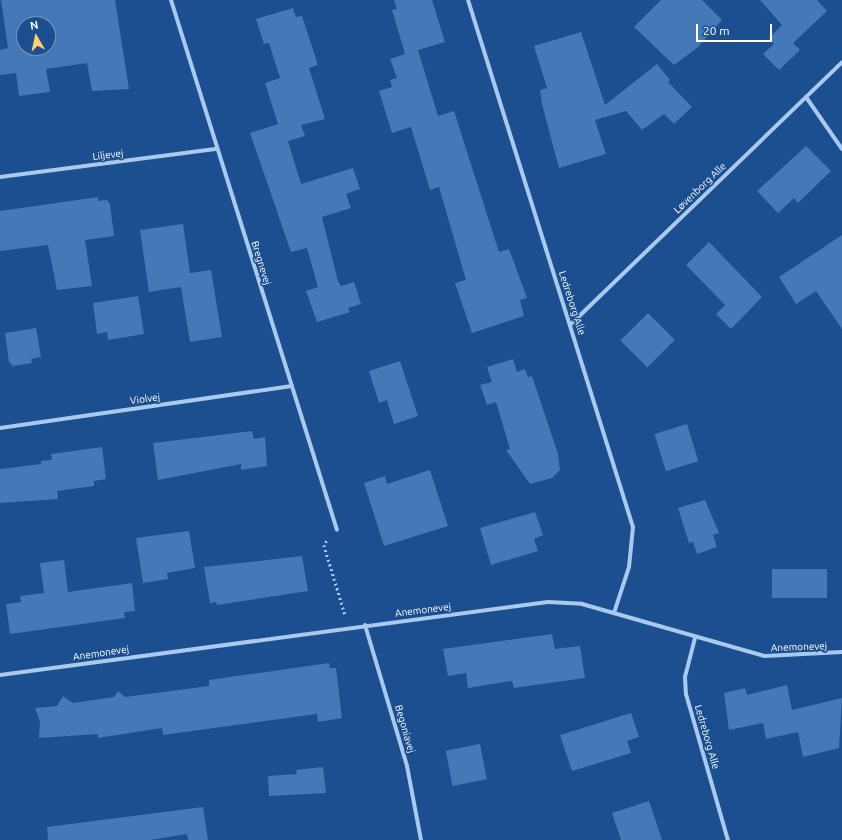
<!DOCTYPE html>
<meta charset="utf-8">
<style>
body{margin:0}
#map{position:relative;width:842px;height:840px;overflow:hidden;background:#1b4f8f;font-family:Ubuntu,sans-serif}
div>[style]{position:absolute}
.building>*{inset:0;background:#4478b7;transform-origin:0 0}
.path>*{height:2.5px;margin-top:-1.25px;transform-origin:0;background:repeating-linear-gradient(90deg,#a9c9ee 0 2px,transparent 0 5px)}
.minor>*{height:4px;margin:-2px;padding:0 2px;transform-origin:2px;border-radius:2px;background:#a9c9ee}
span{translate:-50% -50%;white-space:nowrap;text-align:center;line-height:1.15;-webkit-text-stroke:3.5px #1b4f8f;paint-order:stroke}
.street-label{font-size:10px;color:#fff}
.north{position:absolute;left:16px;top:16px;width:40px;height:40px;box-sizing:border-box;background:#1b4f8f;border:1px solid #7695bc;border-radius:50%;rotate:351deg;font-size:11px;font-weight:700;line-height:16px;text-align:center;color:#fff}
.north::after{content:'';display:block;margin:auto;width:14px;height:18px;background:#ffd166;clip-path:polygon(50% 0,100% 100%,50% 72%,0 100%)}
.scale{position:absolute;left:696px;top:24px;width:76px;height:18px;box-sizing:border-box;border:2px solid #fff;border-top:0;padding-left:5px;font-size:12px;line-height:14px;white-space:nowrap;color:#fff;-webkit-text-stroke:3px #1b4f8f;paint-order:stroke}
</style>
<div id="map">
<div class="building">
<div style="clip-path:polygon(evenodd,1px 0,115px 0,129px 89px,92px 91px,87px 63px,46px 69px,50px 92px,19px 96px,16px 73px,0 75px,0 50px,8px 48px,1px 0,24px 24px,48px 24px,48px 48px,24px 48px,24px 24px)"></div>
<div style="clip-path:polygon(394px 0,432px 0,445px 42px,418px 50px,438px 116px,454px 111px,499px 252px,509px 249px,527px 298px,520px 300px,524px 316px,472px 333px,455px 283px,466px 280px,439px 187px,430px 190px,411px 127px,392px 133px,379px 91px,392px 87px,390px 80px,397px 78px,390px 59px,405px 54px,392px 10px,397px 9px)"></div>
<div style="clip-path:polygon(661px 0,702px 0,722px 20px,697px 48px,674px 65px,634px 27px)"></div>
<div style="clip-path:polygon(760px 0,817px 0,827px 11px,793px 43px,800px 50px,779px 70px,763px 54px,774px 44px,769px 38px,782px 25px)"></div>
<div style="clip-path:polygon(293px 8px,296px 17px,302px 16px,318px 65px,309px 68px,325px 119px,301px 125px,305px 136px,288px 141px,301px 184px,353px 168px,360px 189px,346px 194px,351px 208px,322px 217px,338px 281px,341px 286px,354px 282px,361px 304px,348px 308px,350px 312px,317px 322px,306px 291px,318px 287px,307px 248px,291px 252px,250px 133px,278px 124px,265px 83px,280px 78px,269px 43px,264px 44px,256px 19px)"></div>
<div style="clip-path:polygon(581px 32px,605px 105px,657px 64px,670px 80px,668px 82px,692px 107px,674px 124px,664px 114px,642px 130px,626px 111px,595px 120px,606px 154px,559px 168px,542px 104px,540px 90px,547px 88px,534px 46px)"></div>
<div style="clip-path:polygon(806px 146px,831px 171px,798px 203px,794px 198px,778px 213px,757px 191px)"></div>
<div style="clip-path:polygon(98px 197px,98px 201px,107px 200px,110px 204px,114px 236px,85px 240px,92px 286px,57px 290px,48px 245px,0 251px,0 211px)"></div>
<div style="clip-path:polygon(183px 224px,190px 273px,211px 270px,222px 337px,190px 342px,181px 287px,149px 292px,140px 230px)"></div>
<div style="clip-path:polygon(842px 235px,842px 329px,816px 291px,796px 304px,779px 277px)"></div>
<div style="clip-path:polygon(709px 242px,762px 297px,731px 329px,716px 314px,725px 305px,686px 265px)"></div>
<div style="clip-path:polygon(138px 296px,144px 334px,108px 340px,107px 332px,97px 334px,93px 303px)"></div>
<div style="left:648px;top:313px;width:38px;height:39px;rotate:45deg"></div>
<div style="clip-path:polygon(36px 328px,41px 357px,31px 359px,32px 363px,13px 366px,9px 362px,5px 333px)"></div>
<div style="clip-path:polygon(513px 359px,517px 372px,525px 369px,528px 377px,532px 376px,558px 454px,560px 470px,552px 478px,530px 484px,506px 450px,510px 449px,496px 402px,487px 405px,480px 385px,492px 382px,487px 367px)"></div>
<div style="clip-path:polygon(400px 361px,418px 416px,394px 424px,387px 400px,379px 403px,369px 371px)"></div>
<div style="left:687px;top:424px;width:39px;height:34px;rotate:73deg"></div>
<div style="clip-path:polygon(252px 431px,254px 439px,265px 437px,267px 466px,241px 470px,241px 464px,158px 480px,153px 443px)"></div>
<div style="clip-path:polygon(102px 447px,106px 479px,94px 481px,94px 486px,57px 491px,58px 499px,0 503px,0 469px,41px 464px,41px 461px,52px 460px,51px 454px)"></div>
<div style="clip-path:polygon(430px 470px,448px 526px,384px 546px,364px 483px,385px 476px,387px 484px)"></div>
<div style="clip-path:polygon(705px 500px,719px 533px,713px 535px,717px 547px,697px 554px,693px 542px,689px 543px,678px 508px)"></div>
<div style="clip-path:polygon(535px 512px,543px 535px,534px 539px,538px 551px,491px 565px,480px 528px)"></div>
<div style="clip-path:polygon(189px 531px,195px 568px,167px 573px,168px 579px,143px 583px,136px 538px)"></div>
<div style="clip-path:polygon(302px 556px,308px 591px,217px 605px,216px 602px,210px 603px,204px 567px)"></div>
<div style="clip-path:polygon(64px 560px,68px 592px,132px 583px,135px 611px,124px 612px,125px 618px,10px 634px,6px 604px,21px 602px,20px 596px,44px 593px,40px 563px)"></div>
<div style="left:772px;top:569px;width:55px;height:29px"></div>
<div style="clip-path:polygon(552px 634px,555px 649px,580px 646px,585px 678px,514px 688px,512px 681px,468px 688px,466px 673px,448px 676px,443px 649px)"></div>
<div style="clip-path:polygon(329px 663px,330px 668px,336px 668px,342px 718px,318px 722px,317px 714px,163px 735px,162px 728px,98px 738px,98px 734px,39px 738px,40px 722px,35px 708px,57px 706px,63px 696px,73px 703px,114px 697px,118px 691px,125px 697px,209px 686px,209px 680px)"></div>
<div style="clip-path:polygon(787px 685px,792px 710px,842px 698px,839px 748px,803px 757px,798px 732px,766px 739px,763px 723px,729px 730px,724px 693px,745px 688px,747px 695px)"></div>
<div style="clip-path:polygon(631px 713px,639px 737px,627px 741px,631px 753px,572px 771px,560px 735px)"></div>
<div style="left:480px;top:744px;width:36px;height:35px;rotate:79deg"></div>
<div style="clip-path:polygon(323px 767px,326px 793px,269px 796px,268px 776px,297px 774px,296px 770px)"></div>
<div style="clip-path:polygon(649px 801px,662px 840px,621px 840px,612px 813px)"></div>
<div style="clip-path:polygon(203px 807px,208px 840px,188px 840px,187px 834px,150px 840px,48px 840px,47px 827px)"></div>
</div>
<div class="path">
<div style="left:327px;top:541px;width:5px;rotate:127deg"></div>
<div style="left:324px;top:545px;width:72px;rotate:73.1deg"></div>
</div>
<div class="minor">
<div style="left:171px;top:0;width:555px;rotate:72.61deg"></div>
<div style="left:468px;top:0;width:552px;rotate:72.62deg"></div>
<div style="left:633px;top:527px;width:40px;rotate:95.7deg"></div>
<div style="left:629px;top:567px;width:48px;rotate:108.1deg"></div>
<div style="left:806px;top:97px;width:63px;rotate:55.3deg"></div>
<div style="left:0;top:177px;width:219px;rotate:-7.4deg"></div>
<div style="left:570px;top:325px;width:378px;rotate:-44deg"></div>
<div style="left:0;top:428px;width:295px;rotate:-8.2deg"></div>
<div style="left:365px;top:625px;width:147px;rotate:73.4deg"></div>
<div style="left:407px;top:766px;width:75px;rotate:79.3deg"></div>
<div style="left:695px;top:638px;width:40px;rotate:104.4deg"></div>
<div style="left:685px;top:677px;width:17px;rotate:87deg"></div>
<div style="left:686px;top:694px;width:152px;rotate:74deg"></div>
<div style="left:0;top:675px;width:553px;rotate:-7.59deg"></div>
<div style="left:548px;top:602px;width:34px;rotate:3deg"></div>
<div style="left:582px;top:604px;width:190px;rotate:15.9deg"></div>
<div style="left:765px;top:656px;width:77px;rotate:-3deg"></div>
</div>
<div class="street-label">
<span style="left:108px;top:155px;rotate:-7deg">Liljevej</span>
<span style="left:700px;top:188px;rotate:-44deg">Løvenborg Alle</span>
<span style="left:261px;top:263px;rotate:73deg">Bregnevej</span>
<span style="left:572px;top:303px;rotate:72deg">Ledreborg Alle</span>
<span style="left:145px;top:399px;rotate:-8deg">Violvej</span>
<span style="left:423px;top:610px;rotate:-7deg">Anemonevej</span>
<span style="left:799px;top:647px;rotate:-2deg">Anemonevej</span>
<span style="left:101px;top:653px;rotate:-8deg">Anemonevej</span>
<span style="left:405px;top:729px;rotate:74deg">Begoniavej</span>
<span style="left:707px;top:737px;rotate:74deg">Ledreborg Alle</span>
</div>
<div class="north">N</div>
<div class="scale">20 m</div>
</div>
